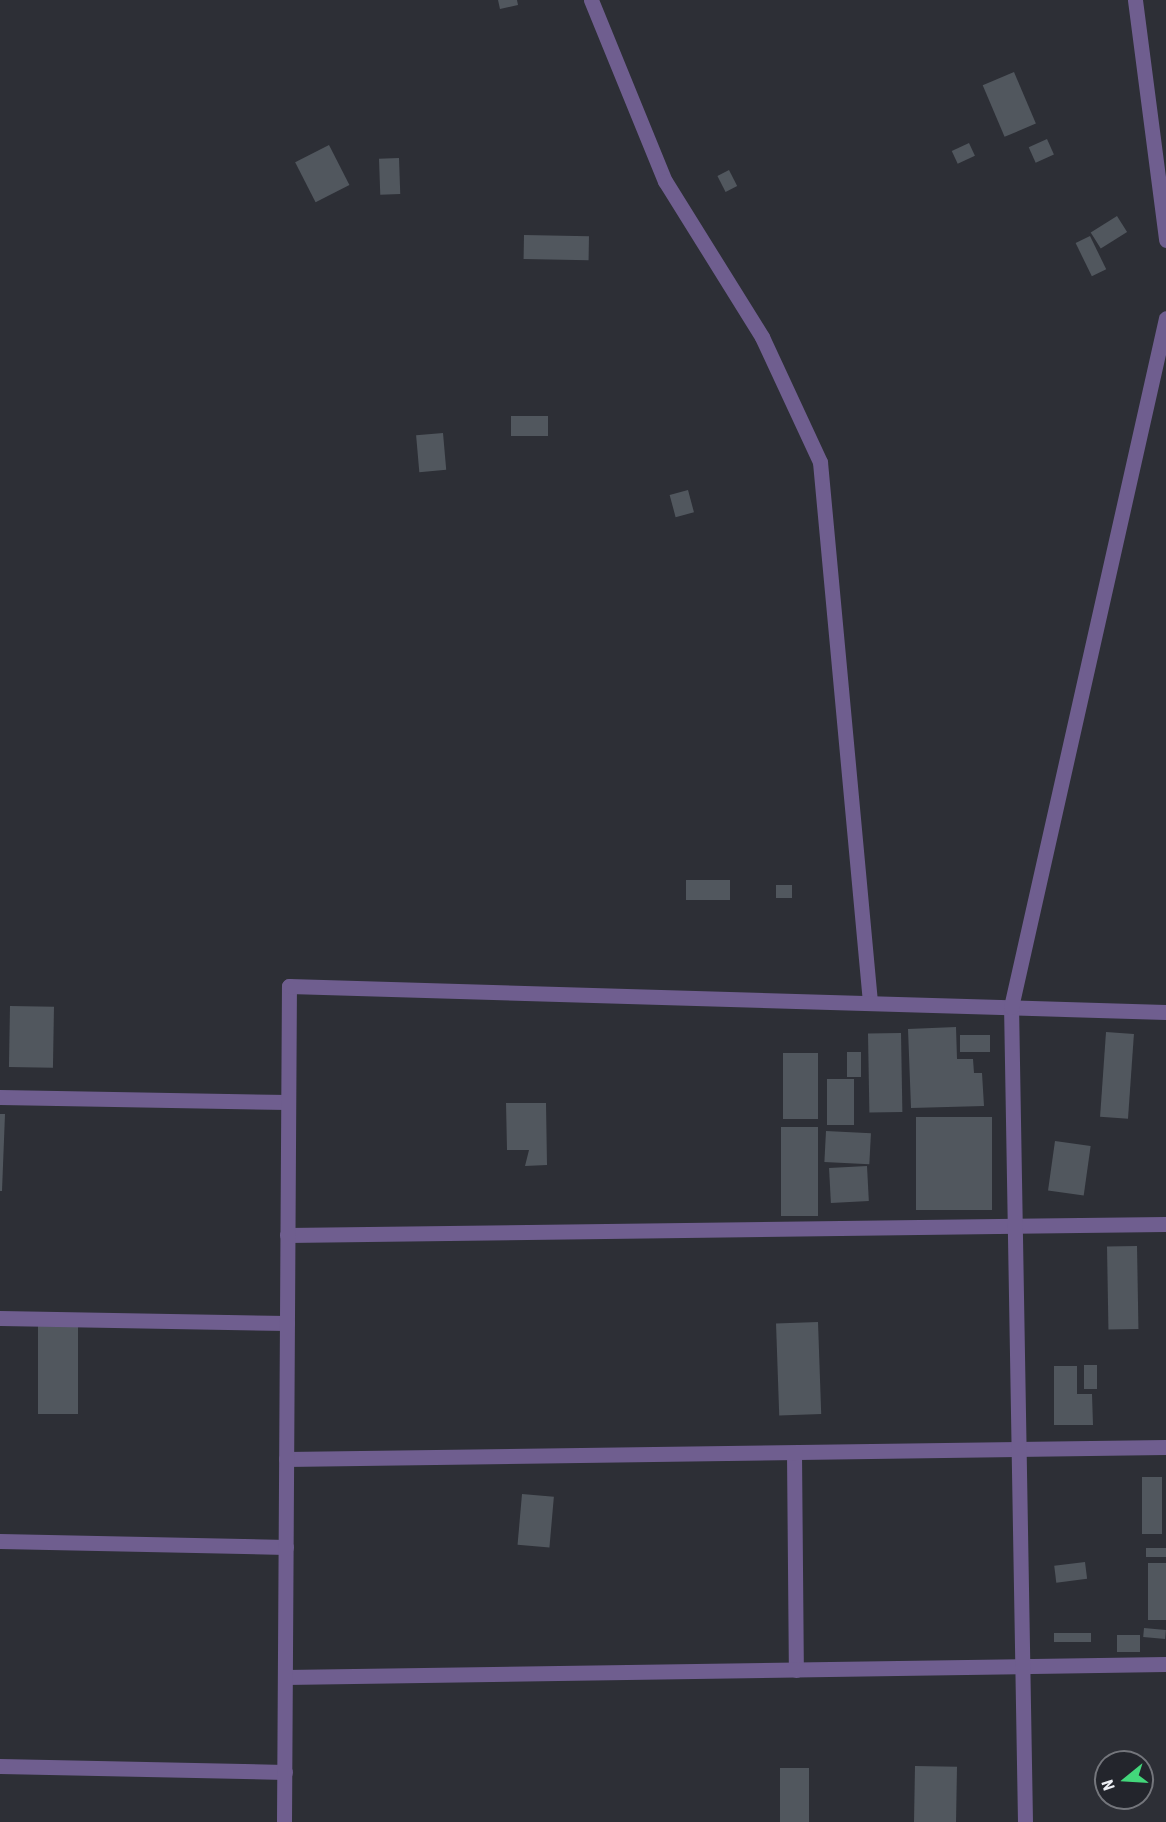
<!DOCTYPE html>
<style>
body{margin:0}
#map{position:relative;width:1166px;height:1822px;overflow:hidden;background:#2d2f36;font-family:"Roboto Condensed",sans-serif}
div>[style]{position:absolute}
.building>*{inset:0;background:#51575e;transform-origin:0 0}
.minor>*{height:15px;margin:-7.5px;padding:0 7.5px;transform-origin:7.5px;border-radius:7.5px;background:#6f5e8f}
span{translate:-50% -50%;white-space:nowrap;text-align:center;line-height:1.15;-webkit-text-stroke:5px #23252c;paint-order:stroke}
.north{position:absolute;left:1094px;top:1750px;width:60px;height:60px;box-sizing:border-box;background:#23252c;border:2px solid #74767c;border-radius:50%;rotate:252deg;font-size:16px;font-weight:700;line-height:24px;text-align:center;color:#edeff4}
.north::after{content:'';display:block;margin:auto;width:21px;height:27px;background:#43d77b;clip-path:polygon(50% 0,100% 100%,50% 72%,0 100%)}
</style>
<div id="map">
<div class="building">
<div style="clip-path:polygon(498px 0,517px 0,518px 5px,500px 9px)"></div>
<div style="left:1014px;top:72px;width:56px;height:34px;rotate:67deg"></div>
<div style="left:1047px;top:139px;width:17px;height:20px;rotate:66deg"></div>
<div style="left:969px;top:143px;width:14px;height:19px;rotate:65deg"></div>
<div style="left:329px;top:145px;width:45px;height:38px;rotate:63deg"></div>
<div style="left:399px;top:158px;width:36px;height:20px;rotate:88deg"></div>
<div style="left:729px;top:170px;width:18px;height:13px;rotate:63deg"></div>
<div style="left:1117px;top:216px;width:19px;height:31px;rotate:58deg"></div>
<div style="left:524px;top:235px;width:65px;height:24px;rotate:1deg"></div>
<div style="left:1090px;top:236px;width:37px;height:16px;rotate:64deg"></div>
<div style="left:548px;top:416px;width:20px;height:37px;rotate:90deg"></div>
<div style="left:443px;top:433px;width:37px;height:27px;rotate:85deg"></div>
<div style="left:688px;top:490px;width:23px;height:19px;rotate:75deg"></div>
<div style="left:730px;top:880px;width:20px;height:44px;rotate:90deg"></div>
<div style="left:776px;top:885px;width:16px;height:13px"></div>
<div style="left:10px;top:1006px;width:44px;height:61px;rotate:1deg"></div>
<div style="clip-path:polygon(956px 1027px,957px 1059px,973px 1059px,974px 1073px,982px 1073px,984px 1106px,911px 1108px,908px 1029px)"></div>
<div style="left:1106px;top:1032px;width:28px;height:85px;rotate:4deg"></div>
<div style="left:901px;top:1033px;width:79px;height:33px;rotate:89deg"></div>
<div style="left:960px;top:1035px;width:30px;height:17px"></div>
<div style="left:847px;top:1052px;width:14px;height:25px"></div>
<div style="left:783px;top:1053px;width:35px;height:66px"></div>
<div style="left:827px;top:1079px;width:27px;height:46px"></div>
<div style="clip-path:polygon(506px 1103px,546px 1103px,547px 1165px,525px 1166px,529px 1150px,507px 1150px)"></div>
<div style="clip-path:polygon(0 1114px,5px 1114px,2px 1191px,0 1191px)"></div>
<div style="left:992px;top:1117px;width:93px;height:76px;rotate:90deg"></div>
<div style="left:781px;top:1127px;width:37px;height:89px"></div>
<div style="left:826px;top:1131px;width:45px;height:31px;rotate:3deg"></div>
<div style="left:1055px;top:1141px;width:36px;height:50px;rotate:8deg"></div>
<div style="left:867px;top:1166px;width:35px;height:38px;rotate:87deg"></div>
<div style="left:1137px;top:1246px;width:83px;height:30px;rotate:89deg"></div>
<div style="left:818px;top:1322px;width:92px;height:42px;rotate:88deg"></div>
<div style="left:38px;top:1324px;width:40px;height:90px"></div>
<div style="left:1084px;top:1365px;width:13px;height:24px"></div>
<div style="clip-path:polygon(1054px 1366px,1077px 1366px,1077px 1394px,1092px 1394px,1093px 1425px,1054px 1425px)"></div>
<div style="left:1142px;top:1477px;width:20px;height:57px"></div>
<div style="left:522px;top:1494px;width:32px;height:51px;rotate:5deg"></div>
<div style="left:1166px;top:1548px;width:9px;height:20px;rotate:90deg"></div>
<div style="left:1085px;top:1562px;width:17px;height:31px;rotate:83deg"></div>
<div style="left:1148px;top:1563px;width:18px;height:57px"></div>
<div style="left:1144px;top:1628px;width:22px;height:9px;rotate:5deg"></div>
<div style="left:1054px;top:1633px;width:37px;height:9px"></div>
<div style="left:1117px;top:1635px;width:23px;height:17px"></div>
<div style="left:915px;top:1766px;width:42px;height:56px;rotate:1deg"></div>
<div style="left:780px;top:1768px;width:29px;height:54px"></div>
</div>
<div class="minor">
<div style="left:591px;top:0;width:196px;rotate:67.8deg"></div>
<div style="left:665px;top:181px;width:184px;rotate:58.1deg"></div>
<div style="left:762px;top:337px;width:138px;rotate:65.1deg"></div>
<div style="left:820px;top:462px;width:542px;rotate:84.71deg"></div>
<div style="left:1135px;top:0;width:242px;rotate:82.6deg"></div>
<div style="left:0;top:1097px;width:288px;rotate:1deg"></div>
<div style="left:287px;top:1235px;width:879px;rotate:-0.72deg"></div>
<div style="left:0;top:1318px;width:287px;rotate:1deg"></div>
<div style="left:794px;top:1453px;width:217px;rotate:89.5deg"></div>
<div style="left:286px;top:1459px;width:880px;rotate:-0.78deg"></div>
<div style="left:0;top:1541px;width:286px;rotate:1.2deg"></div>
<div style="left:285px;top:1677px;width:881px;rotate:-0.85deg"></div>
<div style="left:0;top:1766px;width:285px;rotate:1.2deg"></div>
<div style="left:284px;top:1822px;width:836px;rotate:-89.66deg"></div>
<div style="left:289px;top:986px;width:877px;rotate:1.7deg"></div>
<div style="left:1025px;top:1822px;width:815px;rotate:-90.98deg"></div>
<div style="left:1011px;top:1007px;width:706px;rotate:-77.32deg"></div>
</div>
<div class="north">N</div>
</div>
